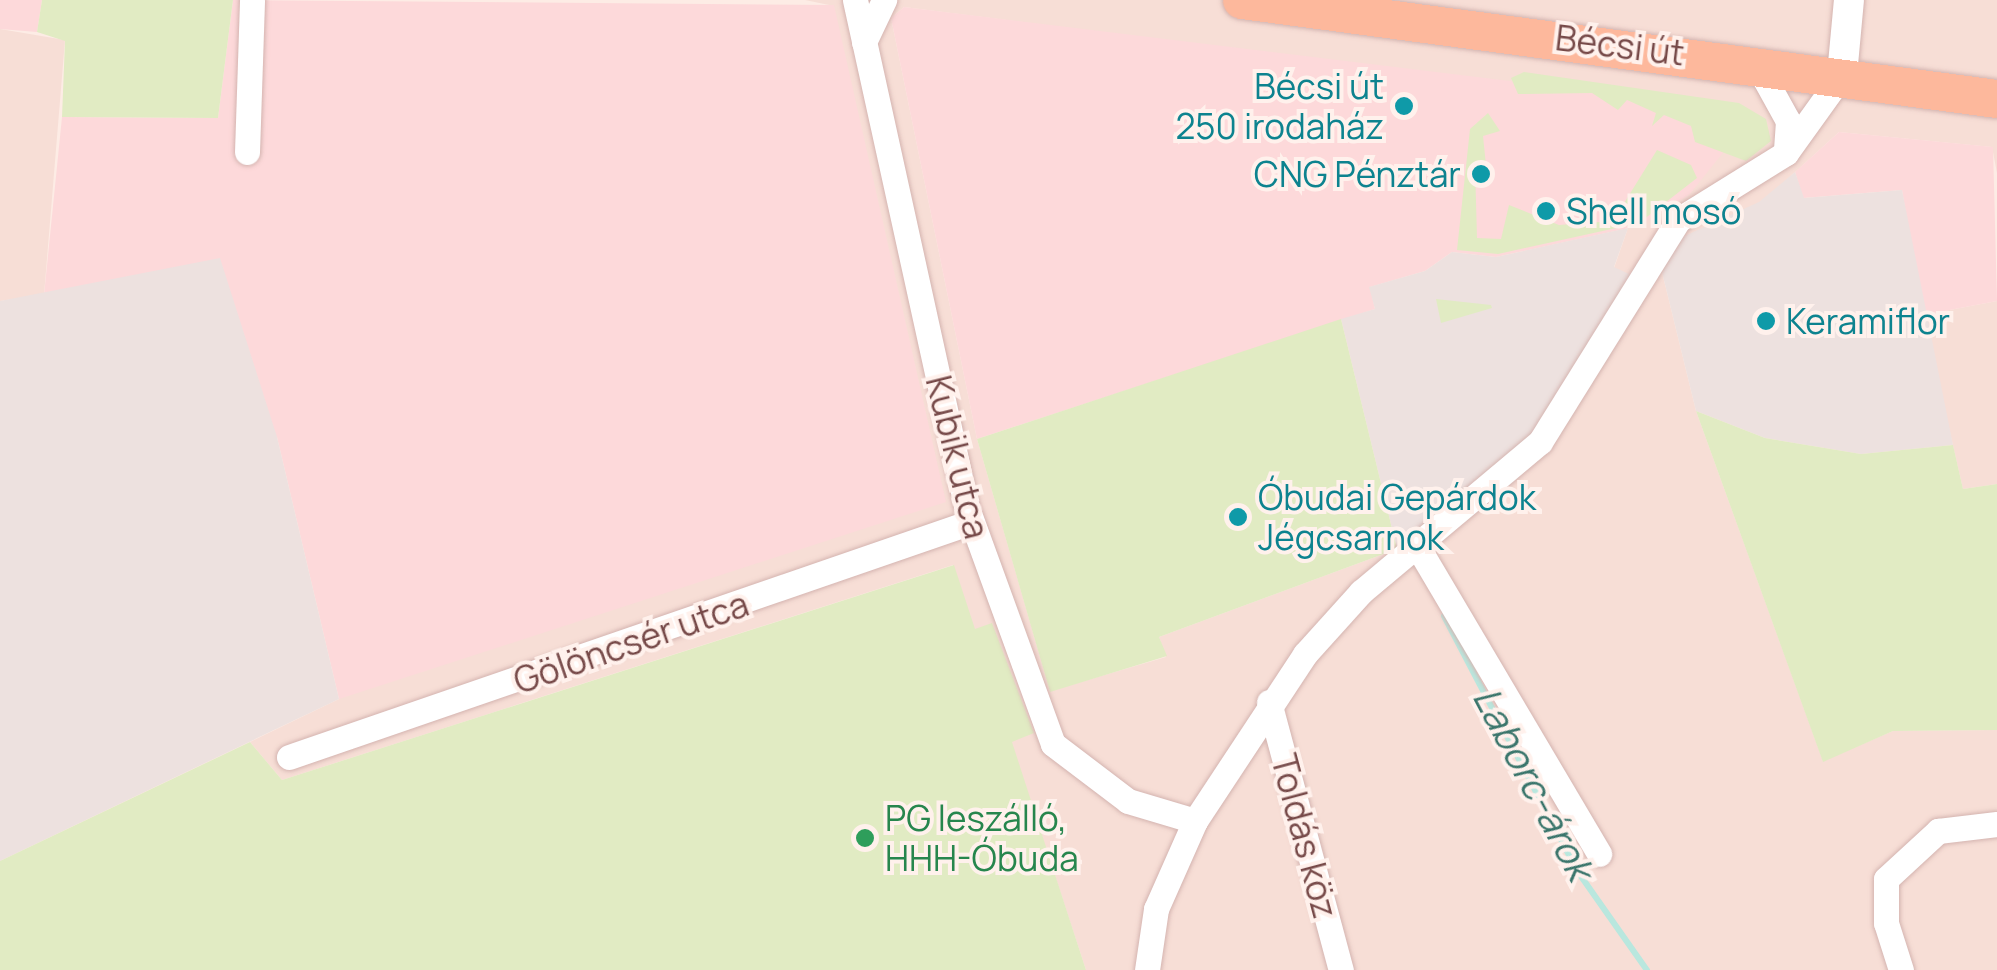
<!DOCTYPE html>
<meta charset="utf-8">
<style>
body{margin:0}
#map{position:relative;width:1997px;height:970px;overflow:hidden;background:#fdece5;font-family:Manrope,sans-serif}
div>[style]{position:absolute}
.residential>*{inset:0;background:#f7ded6}
.commercial>*{inset:0;background:#fdd9da}
.industrial>*{inset:0;background:#ede1df}
.green>*{inset:0;background:#e1ebc3}
.stream>*{height:6px;margin:-3px;padding:0 3px;transform-origin:3px;border-radius:3px;background:#b9e7de}
.roads{filter:drop-shadow(0 0 2px #d4b4b0) drop-shadow(0 0 2px #d4b4b0)}
.minor>*{height:25px;margin:-12.5px;padding:0 12.5px;transform-origin:12.5px;border-radius:12.5px;background:#fff}
.tertiary>*{height:30px;margin:-15px;padding:0 15px;transform-origin:15px;border-radius:15px;background:#fff}
.primary>*{height:38px;margin:-19px;padding:0 19px;transform-origin:19px;border-radius:19px;background:#fdb89c}
.dots>*{width:28px;height:28px;translate:-50% -50%;box-sizing:border-box;border:5px solid #fff1ec;border-radius:50%}
span{translate:-50% -50%;white-space:nowrap;text-align:center;line-height:1.15;-webkit-text-stroke:8px #fff1ec;paint-order:stroke}
.street-label{font-size:35px;color:#774a49}
.culture-label{font-size:35px;color:#0d838f}
.right{translate:-100% -50%;text-align:right}
.left{translate:0 -50%;text-align:left}
.leisure-label{font-size:35px;color:#27864d}
.water-label{font-size:38px;color:#3a756b;font-style:italic}
</style>
<div id="map">
<div class="residential">
<div style="clip-path:polygon(evenodd,805px 0,1997px 0,1997px 173px,1992px 147px,1839px 132px,1769px 196px,1661px 268px,1696px 411px,1823px 761px,1893px 731px,1997px 730px,1997px 970px,1086px 970px,953px 565px,282px 780px,250px 742px,339px 699px,834px 6px,805px 0,904px 7px,1367px 66px,1737px 109px,1628px 228px,1614px 268px,1397px 549px,1159px 637px,1166px 657px,1050px 691px,977px 439px,891px 18px,904px 7px)"></div>
<div style="clip-path:polygon(0 29px,65px 40px,44px 295px,0 301px)"></div>
<div style="clip-path:polygon(1997px 301px,1997px 484px,1963px 489px,1923px 315px)"></div>
</div>
<div class="commercial">
<div style="clip-path:polygon(0 0,42px 0,37px 32px,0 29px)"></div>
<div style="clip-path:polygon(233px 0,834px 5px,946px 502px,339px 699px,277px 437px,44px 295px,62px 117px,218px 118px)"></div>
<div style="clip-path:polygon(904px 7px,1738px 109px,1738px 134px,1689px 195px,1638px 226px,1496px 257px,1452px 252px,1425px 271px,1370px 287px,1375px 309px,977px 439px,891px 18px)"></div>
<div style="clip-path:polygon(1839px 132px,1993px 147px,1997px 301px,1923px 315px,1902px 190px,1803px 198px,1795px 172px)"></div>
</div>
<div class="industrial">
<div style="clip-path:polygon(1795px 172px,1804px 198px,1902px 190px,1953px 445px,1861px 454px,1765px 438px,1696px 411px,1661px 268px,1678px 239px,1759px 202px)"></div>
<div style="clip-path:polygon(1628px 228px,1614px 267px,1631px 275px,1530px 436px,1397px 549px,1341px 319px,1375px 309px,1369px 287px,1425px 271px,1452px 252px,1496px 257px)"></div>
<div style="clip-path:polygon(220px 258px,277px 437px,339px 699px,0 861px,0 301px)"></div>
</div>
<div class="green">
<div style="clip-path:polygon(42px 0,233px 0,218px 118px,62px 117px,65px 41px,37px 32px)"></div>
<div style="clip-path:polygon(1524px 72px,1739px 103px,1766px 119px,1771px 141px,1746px 161px,1695px 142px,1691px 126px,1664px 115px,1652px 126px,1656px 113px,1627px 100px,1618px 110px,1592px 93px,1518px 94px,1511px 78px)"></div>
<div style="clip-path:polygon(1488px 113px,1500px 131px,1483px 136px,1486px 165px,1475px 165px,1477px 238px,1501px 239px,1509px 205px,1559px 225px,1613px 221px,1657px 150px,1691px 165px,1697px 178px,1639px 223px,1498px 254px,1457px 250px,1470px 129px)"></div>
<div style="clip-path:polygon(1436px 299px,1491px 305px,1492px 308px,1441px 323px)"></div>
<div style="clip-path:polygon(1341px 319px,1397px 549px,1159px 637px,1167px 656px,1050px 692px,977px 439px)"></div>
<div style="clip-path:polygon(1696px 411px,1765px 438px,1861px 454px,1953px 445px,1963px 489px,1997px 484px,1997px 730px,1893px 731px,1823px 762px)"></div>
<div style="clip-path:polygon(954px 565px,975px 629px,992px 623px,1034px 733px,1012px 742px,1086px 970px,0 970px,0 861px,250px 742px,282px 780px)"></div>
</div>
<div class="stream">
<div style="left:1444px;top:616px;width:289px;rotate:62.4deg"></div>
<div style="left:1578px;top:872px;width:120px;rotate:54.9deg"></div>
</div>
<div class="roads">
<div class="minor">
<div style="left:855px;top:0;width:517px;rotate:77.6deg"></div>
<div style="left:966px;top:505px;width:254px;rotate:70deg"></div>
<div style="left:1053px;top:744px;width:94px;rotate:37.2deg"></div>
<div style="left:1128px;top:801px;width:70px;rotate:16.6deg"></div>
<div style="left:864px;top:42px;width:47px;rotate:-64.5deg"></div>
<div style="left:1756px;top:63px;width:66px;rotate:61.1deg"></div>
<div style="left:1788px;top:121px;width:32px;rotate:94deg"></div>
<div style="left:247px;top:152px;width:152px;rotate:-88.1deg"></div>
<div style="left:1416px;top:544px;width:360px;rotate:59.4deg"></div>
<div style="left:1269px;top:702px;width:278px;rotate:75deg"></div>
<div style="left:289px;top:757px;width:721px;rotate:-19.01deg"></div>
<div style="left:1147px;top:970px;width:62px;rotate:-81.6deg"></div>
<div style="left:1156px;top:909px;width:96px;rotate:-66.1deg"></div>
<div style="left:1195px;top:821px;width:200px;rotate:-56.6deg"></div>
<div style="left:1305px;top:654px;width:84px;rotate:-47.9deg"></div>
<div style="left:1361px;top:592px;width:234px;rotate:-40deg"></div>
<div style="left:1540px;top:442px;width:261px;rotate:-58.1deg"></div>
<div style="left:1678px;top:220px;width:127px;rotate:-31.8deg"></div>
<div style="left:1786px;top:153px;width:96px;rotate:-54.3deg"></div>
<div style="left:1901px;top:970px;width:49px;rotate:-107.7deg"></div>
<div style="left:1886px;top:923px;width:44px;rotate:-90deg"></div>
<div style="left:1886px;top:879px;width:71px;rotate:-42.7deg"></div>
<div style="left:1938px;top:831px;width:59px;rotate:-6.8deg"></div>
</div>
<div class="tertiary">
<div style="left:1842px;top:75px;width:75px;rotate:-84.7deg"></div>
</div>
<div class="primary">
<div style="left:1242px;top:0;width:761px;rotate:7.47deg"></div>
</div>
</div>
<div class="dots">
<div style="left:1404px;top:106px;background:#0f9aa8"></div>
<div style="left:1481px;top:174px;background:#0f9aa8"></div>
<div style="left:1546px;top:211px;background:#0f9aa8"></div>
<div style="left:1766px;top:321px;background:#0f9aa8"></div>
<div style="left:1238px;top:517px;background:#0f9aa8"></div>
<div style="left:865px;top:838px;background:#2e9e5b"></div>
</div>
<div class="street-label">
<span style="left:1620px;top:45px;rotate:7deg">Bécsi út</span>
<span style="left:958px;top:457px;rotate:76deg">Kubik utca</span>
<span style="left:631px;top:642px;rotate:-19deg">Gölöncsér utca</span>
<span style="left:1305px;top:836px;rotate:75deg">Toldás köz</span>
</div>
<div class="culture-label">
<span class="right" style="left:1384px;top:106px">Bécsi út<br>250 irodaház</span>
<span class="right" style="left:1461px;top:174px">CNG Pénztár</span>
<span class="left" style="left:1566px;top:211px">Shell mosó</span>
<span class="left" style="left:1786px;top:321px">Keramiflor</span>
<span class="left" style="left:1258px;top:517px">Óbudai Gepárdok<br>Jégcsarnok</span>
</div>
<div class="leisure-label">
<span class="left" style="left:885px;top:838px">PG leszálló,<br>HHH-Óbuda</span>
</div>
<div class="water-label">
<span style="left:1534px;top:783px;rotate:62deg">Laborc-árok</span>
</div>
</div>
